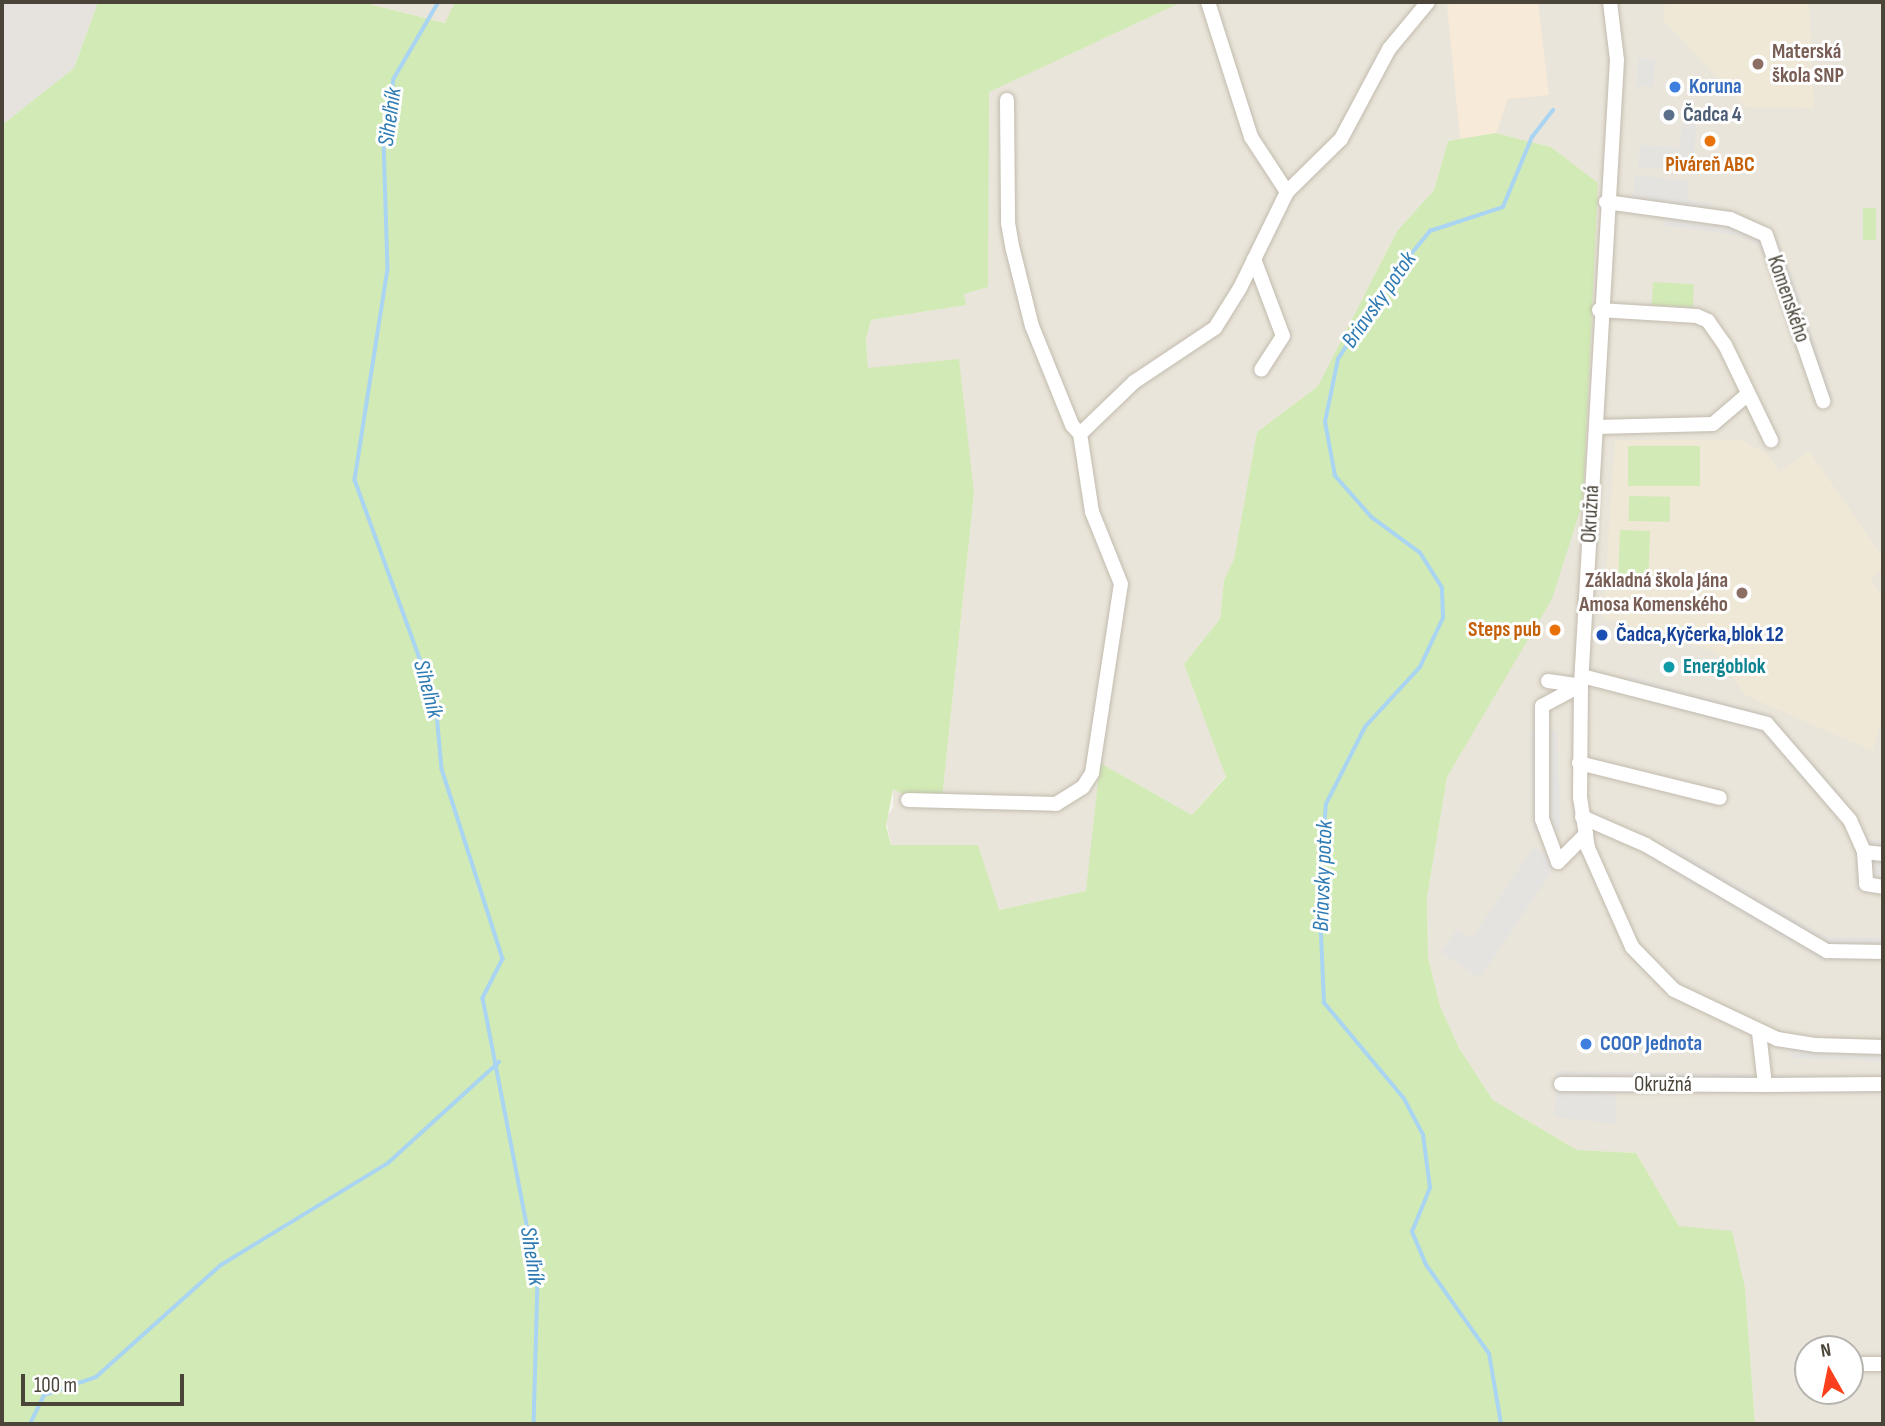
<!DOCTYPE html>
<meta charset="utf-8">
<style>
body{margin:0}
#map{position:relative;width:1885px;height:1426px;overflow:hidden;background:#f6f3ec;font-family:"Sofia Sans Condensed",sans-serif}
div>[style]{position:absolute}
.residential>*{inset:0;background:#eae5da}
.commercial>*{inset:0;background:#f7ead8}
.industrial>*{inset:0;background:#e6e2dd}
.education>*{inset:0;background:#efe8d6}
.green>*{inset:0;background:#d2eab5;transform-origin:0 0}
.parking>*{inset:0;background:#e5e3e0;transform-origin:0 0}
.stream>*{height:3.5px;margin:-1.75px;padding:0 1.75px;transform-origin:1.75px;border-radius:1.75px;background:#a9d4f2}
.roads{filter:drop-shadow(0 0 2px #c2bbae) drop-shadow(0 0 2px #c2bbae)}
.minor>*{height:14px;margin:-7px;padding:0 7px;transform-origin:7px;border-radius:7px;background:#fff}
.dots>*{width:19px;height:19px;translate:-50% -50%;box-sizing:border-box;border:4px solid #fff;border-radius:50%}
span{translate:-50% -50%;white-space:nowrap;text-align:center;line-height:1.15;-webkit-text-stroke:6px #fff;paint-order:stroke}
.education-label{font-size:21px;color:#785e54;font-weight:700}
.left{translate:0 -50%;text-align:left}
.right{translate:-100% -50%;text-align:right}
.shop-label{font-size:21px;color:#366cbe;font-weight:700}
.service-label{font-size:21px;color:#4e5e75;font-weight:700}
.food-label{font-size:21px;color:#c56008;font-weight:700}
.street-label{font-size:21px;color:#4b4439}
.transit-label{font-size:21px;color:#164399;font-weight:700}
.culture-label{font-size:21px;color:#0d838f;font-weight:700}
.water-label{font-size:23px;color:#2e7ab2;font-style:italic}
.frame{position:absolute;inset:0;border:4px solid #4b4439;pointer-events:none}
.north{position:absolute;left:1794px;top:1335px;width:70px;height:70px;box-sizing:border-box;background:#fff;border:2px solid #b7b4b0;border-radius:50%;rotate:351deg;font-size:19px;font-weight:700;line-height:28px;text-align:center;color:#4b4439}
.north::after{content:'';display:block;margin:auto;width:24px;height:32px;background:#fc3f1d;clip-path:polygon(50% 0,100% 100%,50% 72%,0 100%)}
.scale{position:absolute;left:21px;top:1374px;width:163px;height:32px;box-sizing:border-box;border:4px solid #4b4439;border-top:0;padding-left:9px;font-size:21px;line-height:24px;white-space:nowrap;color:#4b4439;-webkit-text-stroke:5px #fff;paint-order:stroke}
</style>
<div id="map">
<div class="residential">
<div style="clip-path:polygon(361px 2px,455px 2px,446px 23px)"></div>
<div style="clip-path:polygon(evenodd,1182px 2px,1883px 2px,1883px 1424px,1755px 1424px,1745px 1289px,1679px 1226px,1636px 1153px,1577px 1150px,1493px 1100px,1459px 1048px,1440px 1006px,1428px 957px,1427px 897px,1447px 777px,1491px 701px,1597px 183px,1551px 147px,1496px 133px,1448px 141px,1434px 190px,1397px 231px,1318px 386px,1257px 432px,1234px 559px,1224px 580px,1220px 619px,1184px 664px,1226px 776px,1192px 815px,1100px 763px,1087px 891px,998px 910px,978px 845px,891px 845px,886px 819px,893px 807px,893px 788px,942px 798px,974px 493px,868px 368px,866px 339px,871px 320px,965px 305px,964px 294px,988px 287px,988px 92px,1182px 2px,1808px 1349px,1850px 1349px,1850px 1391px,1808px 1391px,1808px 1349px)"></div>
</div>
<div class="commercial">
<div style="clip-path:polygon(1451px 2px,1538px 2px,1549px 95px,1508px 99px,1496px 133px,1460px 139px,1447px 6px)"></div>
</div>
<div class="industrial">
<div style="clip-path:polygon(2px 2px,98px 2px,74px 68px,2px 125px)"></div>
</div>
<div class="education">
<div style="clip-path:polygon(1666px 2px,1809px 2px,1814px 108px,1746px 107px,1663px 20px)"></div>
<div style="clip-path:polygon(1615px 440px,1742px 440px,1768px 455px,1780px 472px,1809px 451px,1883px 557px,1883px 569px,1871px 578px,1883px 601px,1883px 713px,1873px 751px,1745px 695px,1715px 651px,1603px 618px)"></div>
</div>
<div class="green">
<div style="clip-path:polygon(98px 2px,361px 2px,445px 23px,455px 2px,1182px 2px,989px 92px,988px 287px,964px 294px,966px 305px,871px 320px,866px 339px,868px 368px,959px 359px,974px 493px,942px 799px,907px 796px,893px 789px,886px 826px,891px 845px,978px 845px,999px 910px,1086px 891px,1100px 763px,1192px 815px,1226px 777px,1184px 664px,1220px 619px,1224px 580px,1234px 559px,1257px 432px,1318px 386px,1397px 231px,1434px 190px,1448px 141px,1496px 133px,1551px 147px,1598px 183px,1583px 501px,1552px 599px,1447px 777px,1427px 897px,1428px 957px,1440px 1006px,1459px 1048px,1493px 1100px,1577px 1150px,1636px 1153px,1679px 1226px,1732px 1231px,1745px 1288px,1755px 1424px,2px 1424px,2px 125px,74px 68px)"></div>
<div style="left:1863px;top:208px;width:13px;height:32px"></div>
<div style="left:1653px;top:282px;width:41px;height:23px;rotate:3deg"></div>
<div style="left:1628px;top:446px;width:72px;height:40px"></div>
<div style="left:1629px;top:496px;width:41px;height:25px;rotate:1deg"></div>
<div style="left:1620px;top:530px;width:30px;height:46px;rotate:2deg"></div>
</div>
<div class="parking">
<div style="left:1638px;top:58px;width:17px;height:28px;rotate:3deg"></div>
<div style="clip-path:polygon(1683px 108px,1697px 109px,1693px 170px,1638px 167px,1640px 145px,1680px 147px)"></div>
<div style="clip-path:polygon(1635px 175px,1688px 181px,1688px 200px,1710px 203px,1711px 210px,1724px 215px,1754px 220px,1774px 235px,1793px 277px,1834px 401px,1816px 406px,1771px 264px,1758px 245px,1736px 235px,1665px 226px,1661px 207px,1632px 203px)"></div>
<div style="clip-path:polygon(1628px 676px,1772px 716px,1850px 806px,1838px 818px,1760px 732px,1623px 694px)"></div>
<div style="left:1557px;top:731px;width:100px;height:27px;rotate:88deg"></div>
<div style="left:1883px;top:840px;width:51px;height:28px;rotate:90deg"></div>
<div style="clip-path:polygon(1669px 845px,1826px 937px,1883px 938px,1883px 960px,1822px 961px,1656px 863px)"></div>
<div style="clip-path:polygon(1534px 846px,1558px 862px,1480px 978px,1441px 952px,1457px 929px,1472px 938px)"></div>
<div style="left:1791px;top:1043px;width:92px;height:15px;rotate:2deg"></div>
<div style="clip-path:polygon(1557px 1071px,1883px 1076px,1883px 1093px,1615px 1093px,1617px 1124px,1554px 1117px)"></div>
</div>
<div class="stream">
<div style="left:439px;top:2px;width:89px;rotate:120.3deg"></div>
<div style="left:394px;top:79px;width:64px;rotate:99deg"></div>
<div style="left:384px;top:142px;width:127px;rotate:88.2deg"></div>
<div style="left:388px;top:269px;width:214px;rotate:98.9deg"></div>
<div style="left:355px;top:480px;width:237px;rotate:70deg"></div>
<div style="left:436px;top:703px;width:66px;rotate:84.8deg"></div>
<div style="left:442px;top:769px;width:200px;rotate:72.2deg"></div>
<div style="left:503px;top:959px;width:44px;rotate:117.1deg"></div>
<div style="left:483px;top:998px;width:289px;rotate:79deg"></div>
<div style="left:538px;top:1282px;width:142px;rotate:91.6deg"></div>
<div style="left:30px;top:1424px;width:32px;rotate:-64deg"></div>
<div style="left:44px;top:1395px;width:55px;rotate:-19.1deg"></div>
<div style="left:96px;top:1377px;width:168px;rotate:-41.9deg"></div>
<div style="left:221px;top:1265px;width:196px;rotate:-31.4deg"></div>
<div style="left:388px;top:1163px;width:150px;rotate:-42.3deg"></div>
<div style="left:1501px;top:1424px;width:71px;rotate:-99.7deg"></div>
<div style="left:1489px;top:1354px;width:109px;rotate:-125.3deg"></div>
<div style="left:1426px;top:1265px;width:36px;rotate:-113deg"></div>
<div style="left:1412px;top:1232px;width:48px;rotate:-67.8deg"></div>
<div style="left:1430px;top:1188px;width:53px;rotate:-97.5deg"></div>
<div style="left:1423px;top:1135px;width:41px;rotate:-117.8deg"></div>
<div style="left:1404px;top:1099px;width:125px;rotate:-129.8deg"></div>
<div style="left:1324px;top:1003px;width:116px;rotate:-92.5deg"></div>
<div style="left:1319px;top:887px;width:83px;rotate:-85.2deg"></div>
<div style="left:1326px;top:804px;width:86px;rotate:-63.1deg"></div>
<div style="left:1365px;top:727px;width:81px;rotate:-47.5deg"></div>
<div style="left:1420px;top:667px;width:54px;rotate:-64.9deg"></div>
<div style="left:1443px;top:618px;width:30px;rotate:-92deg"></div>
<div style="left:1442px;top:588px;width:41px;rotate:-122.2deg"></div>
<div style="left:1420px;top:553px;width:59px;rotate:-143.9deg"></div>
<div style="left:1372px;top:518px;width:56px;rotate:-131.4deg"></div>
<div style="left:1335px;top:476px;width:55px;rotate:-100.5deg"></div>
<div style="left:1325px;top:422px;width:64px;rotate:-78.3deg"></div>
<div style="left:1338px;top:359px;width:93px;rotate:-56.8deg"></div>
<div style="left:1389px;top:281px;width:65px;rotate:-50.6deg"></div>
<div style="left:1430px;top:231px;width:77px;rotate:-18.2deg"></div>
<div style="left:1503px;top:207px;width:76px;rotate:-67.5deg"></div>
<div style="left:1532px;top:137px;width:34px;rotate:-52deg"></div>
</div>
<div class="roads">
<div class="minor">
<div style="left:1208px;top:2px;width:142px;rotate:72.3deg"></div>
<div style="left:1251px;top:137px;width:66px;rotate:56.8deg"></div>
<div style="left:1610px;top:2px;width:58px;rotate:83.1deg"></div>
<div style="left:1617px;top:60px;width:626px;rotate:93.3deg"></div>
<div style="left:1581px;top:685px;width:112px;rotate:90.5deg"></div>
<div style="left:1580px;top:797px;width:52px;rotate:81.1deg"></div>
<div style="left:1588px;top:848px;width:108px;rotate:66deg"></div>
<div style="left:1632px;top:947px;width:60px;rotate:45.7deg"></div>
<div style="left:1674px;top:990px;width:114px;rotate:25.4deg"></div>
<div style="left:1777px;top:1039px;width:38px;rotate:9deg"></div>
<div style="left:1815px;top:1045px;width:68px;rotate:1.7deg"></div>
<div style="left:1007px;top:100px;width:123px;rotate:89.5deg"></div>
<div style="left:1008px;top:223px;width:27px;rotate:80deg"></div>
<div style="left:1013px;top:250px;width:78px;rotate:76deg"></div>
<div style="left:1032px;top:326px;width:107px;rotate:68deg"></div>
<div style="left:1072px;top:425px;width:12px;rotate:48deg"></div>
<div style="left:1080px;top:434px;width:75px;rotate:-43.9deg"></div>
<div style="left:1134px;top:382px;width:97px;rotate:-33.7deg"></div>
<div style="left:1215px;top:328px;width:47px;rotate:-58deg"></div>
<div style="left:1240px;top:288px;width:107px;rotate:-63.9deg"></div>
<div style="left:1287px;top:192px;width:76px;rotate:-44.5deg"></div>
<div style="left:1341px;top:139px;width:102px;rotate:-61.9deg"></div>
<div style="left:1389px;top:49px;width:61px;rotate:-50.3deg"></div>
<div style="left:1606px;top:202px;width:125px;rotate:7.8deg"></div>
<div style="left:1730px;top:219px;width:39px;rotate:24deg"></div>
<div style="left:1766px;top:235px;width:176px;rotate:71deg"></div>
<div style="left:1254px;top:259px;width:82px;rotate:69.4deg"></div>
<div style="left:1283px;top:336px;width:40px;rotate:122.9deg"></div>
<div style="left:1599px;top:310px;width:98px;rotate:3.5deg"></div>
<div style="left:1697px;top:316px;width:12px;rotate:24deg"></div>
<div style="left:1708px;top:321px;width:29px;rotate:55deg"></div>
<div style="left:1725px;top:345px;width:106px;rotate:64.2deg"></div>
<div style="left:1596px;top:427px;width:117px;rotate:-1.5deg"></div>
<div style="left:1713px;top:424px;width:46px;rotate:-40.6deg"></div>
<div style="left:1582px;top:676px;width:191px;rotate:14.5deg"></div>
<div style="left:1767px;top:724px;width:127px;rotate:49.2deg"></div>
<div style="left:1850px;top:820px;width:35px;rotate:66deg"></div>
<div style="left:1864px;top:852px;width:32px;rotate:86deg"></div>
<div style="left:1866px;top:884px;width:17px;rotate:10deg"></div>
<div style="left:1548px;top:681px;width:28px;rotate:8deg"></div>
<div style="left:1581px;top:685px;width:44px;rotate:151.7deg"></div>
<div style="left:1542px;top:706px;width:113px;rotate:90deg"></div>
<div style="left:1542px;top:819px;width:46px;rotate:69.6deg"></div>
<div style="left:1558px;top:862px;width:40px;rotate:-45deg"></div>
<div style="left:1579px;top:763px;width:145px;rotate:13.9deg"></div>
<div style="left:908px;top:800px;width:148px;rotate:1.5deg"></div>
<div style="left:1056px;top:804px;width:32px;rotate:-32deg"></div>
<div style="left:1083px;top:787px;width:17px;rotate:-57deg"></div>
<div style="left:1092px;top:773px;width:191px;rotate:-81.3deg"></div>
<div style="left:1121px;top:584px;width:78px;rotate:-111.9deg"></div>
<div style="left:1092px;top:512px;width:79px;rotate:-98.7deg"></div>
<div style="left:1582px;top:817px;width:70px;rotate:23.6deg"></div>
<div style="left:1646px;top:845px;width:210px;rotate:30.4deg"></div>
<div style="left:1827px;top:951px;width:56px;rotate:1deg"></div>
<div style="left:1864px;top:852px;width:19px;rotate:6deg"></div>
<div style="left:1561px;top:1084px;width:204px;rotate:0.3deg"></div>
<div style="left:1765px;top:1085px;width:53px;rotate:-96.5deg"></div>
<div style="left:1765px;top:1085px;width:118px;rotate:-0.5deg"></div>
<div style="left:1850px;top:1364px;width:33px"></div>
</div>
</div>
<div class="dots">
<div style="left:1758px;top:64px;background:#8d6e63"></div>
<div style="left:1675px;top:87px;background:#3f7fe0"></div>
<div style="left:1669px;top:115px;background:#5c6f8a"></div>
<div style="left:1710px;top:141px;background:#e8710a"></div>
<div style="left:1742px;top:593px;background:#8d6e63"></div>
<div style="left:1555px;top:630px;background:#e8710a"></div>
<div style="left:1602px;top:635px;background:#1a4fb4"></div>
<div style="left:1669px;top:667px;background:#0f9aa8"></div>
<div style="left:1586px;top:1044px;background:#3f7fe0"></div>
</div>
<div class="education-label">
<span class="left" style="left:1772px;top:64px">Materská<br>škola SNP</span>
<span class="right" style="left:1728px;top:593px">Základná škola Jána<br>Amosa Komenského</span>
</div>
<div class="shop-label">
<span class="left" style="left:1689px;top:87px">Koruna</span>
<span class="left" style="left:1600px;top:1044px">COOP Jednota</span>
</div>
<div class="service-label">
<span class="left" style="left:1683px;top:115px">Čadca 4</span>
</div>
<div class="food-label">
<span style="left:1710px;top:165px">Piváreň ABC</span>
<span class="right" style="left:1541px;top:630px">Steps pub</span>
</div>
<div class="street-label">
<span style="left:1788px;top:299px;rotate:71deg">Komenského</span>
<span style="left:1591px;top:514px;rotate:-87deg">Okružná</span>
<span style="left:1663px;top:1085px">Okružná</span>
</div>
<div class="transit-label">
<span class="left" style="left:1616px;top:635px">Čadca,Kyčerka,blok 12</span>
</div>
<div class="culture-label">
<span class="left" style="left:1683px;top:667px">Energoblok</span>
</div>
<div class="water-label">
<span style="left:390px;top:117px;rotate:-82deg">Siheľník</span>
<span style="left:1379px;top:300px;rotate:-55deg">Briavsky potok</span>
<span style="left:428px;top:689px;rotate:75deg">Siheľník</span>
<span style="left:1323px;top:876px;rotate:-88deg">Briavsky potok</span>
<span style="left:532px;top:1256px;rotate:81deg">Siheľník</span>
</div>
<div class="frame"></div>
<div class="north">N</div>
<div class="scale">100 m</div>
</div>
